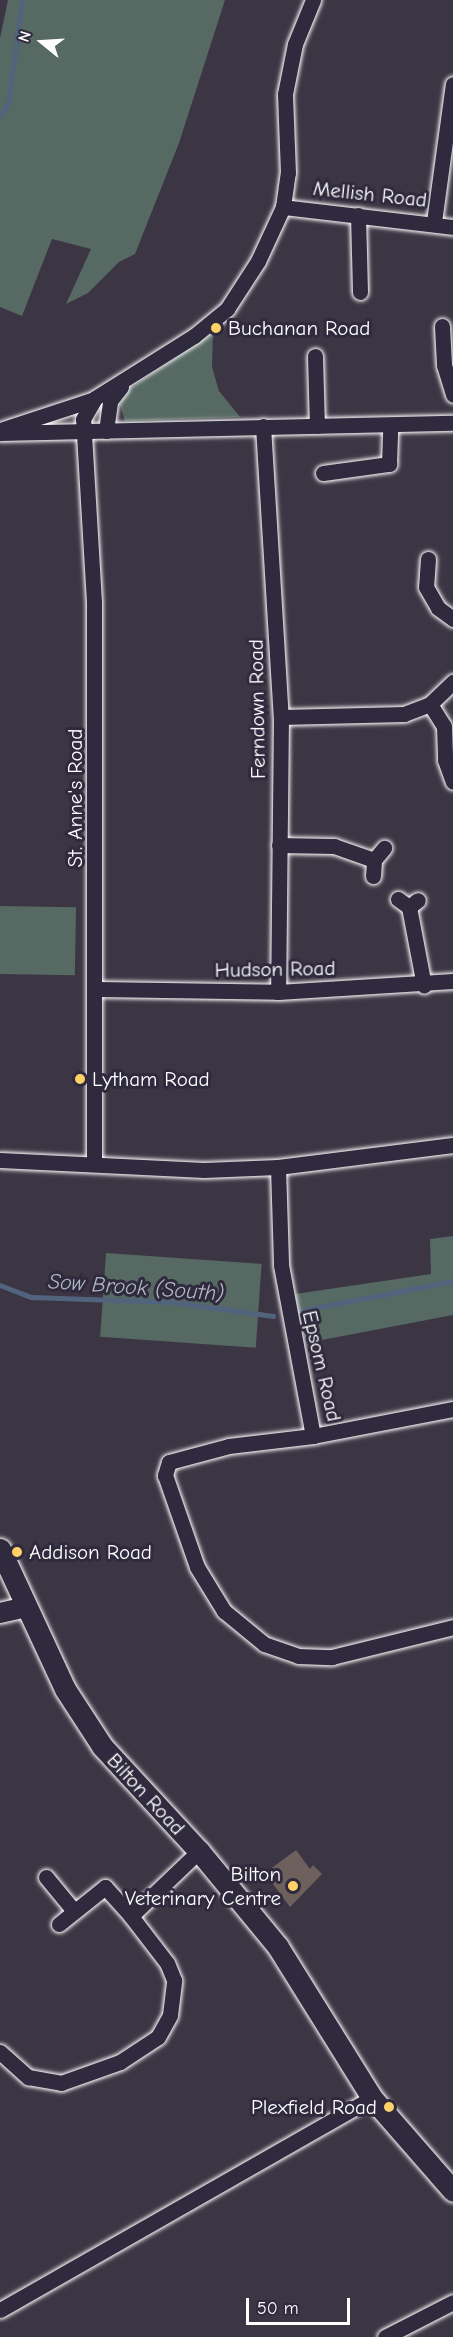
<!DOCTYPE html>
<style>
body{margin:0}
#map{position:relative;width:453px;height:2337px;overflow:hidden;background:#3c3543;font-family:"Comic Neue",sans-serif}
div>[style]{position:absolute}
.green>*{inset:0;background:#566962;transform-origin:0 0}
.stream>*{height:4.5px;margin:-2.25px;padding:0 2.25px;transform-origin:2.25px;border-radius:2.25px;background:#52647d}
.building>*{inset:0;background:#6e615d}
.roads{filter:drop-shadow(0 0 2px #fff) drop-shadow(0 0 2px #fff)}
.minor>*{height:15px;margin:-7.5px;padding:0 7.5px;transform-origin:7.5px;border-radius:7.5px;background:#2f2a3d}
.tertiary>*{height:20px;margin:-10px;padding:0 10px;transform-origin:10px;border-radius:10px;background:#2f2a3d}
.secondary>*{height:21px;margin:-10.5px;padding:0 10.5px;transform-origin:10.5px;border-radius:10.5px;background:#2f2a3d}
.dots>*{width:16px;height:16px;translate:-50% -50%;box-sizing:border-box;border:3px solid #2f2a3d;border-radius:50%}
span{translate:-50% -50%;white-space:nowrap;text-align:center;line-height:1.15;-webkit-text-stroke:6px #2f2a3d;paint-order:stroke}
.street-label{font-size:21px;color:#fff}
.poi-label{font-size:21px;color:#fff}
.left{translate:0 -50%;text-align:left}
.right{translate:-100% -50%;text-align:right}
.water-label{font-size:22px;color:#b1b9c4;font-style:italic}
.north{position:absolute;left:12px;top:12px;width:60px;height:60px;-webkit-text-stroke:4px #2f2a3d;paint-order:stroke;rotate:288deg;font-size:16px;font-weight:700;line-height:24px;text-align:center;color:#fff}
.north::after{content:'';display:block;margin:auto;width:21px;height:27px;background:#fff;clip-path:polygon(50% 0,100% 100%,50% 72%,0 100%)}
.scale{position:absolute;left:246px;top:2298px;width:104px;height:27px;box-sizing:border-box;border:3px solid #fff;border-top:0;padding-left:8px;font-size:18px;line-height:21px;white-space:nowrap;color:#fff;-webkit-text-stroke:4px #2f2a3d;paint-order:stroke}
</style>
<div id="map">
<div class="green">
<div style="clip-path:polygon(8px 0,225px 0,179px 143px,135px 254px,119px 262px,88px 293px,66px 304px,91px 249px,52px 239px,22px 316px,0 307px,0 38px)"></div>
<div style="clip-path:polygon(213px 333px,212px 367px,219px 391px,240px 417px,125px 421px,120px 405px,126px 391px)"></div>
<div style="left:0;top:906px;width:76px;height:68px;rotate:1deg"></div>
<div style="clip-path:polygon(453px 1236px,453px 1315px,306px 1343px,295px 1294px,431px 1274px,430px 1239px)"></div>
<div style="left:106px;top:1253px;width:156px;height:84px;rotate:4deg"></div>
</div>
<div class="stream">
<div style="left:0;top:115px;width:14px;rotate:-54deg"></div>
<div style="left:8px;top:104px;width:105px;rotate:-82.3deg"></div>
<div style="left:0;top:1285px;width:34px;rotate:21deg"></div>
<div style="left:32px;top:1297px;width:139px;rotate:2.1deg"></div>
<div style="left:171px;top:1302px;width:103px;rotate:7.8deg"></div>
<div style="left:299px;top:1311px;width:157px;rotate:-11deg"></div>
</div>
<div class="building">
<div style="clip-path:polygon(296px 1850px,310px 1869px,313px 1865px,322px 1874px,290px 1907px,265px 1873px)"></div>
</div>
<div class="roads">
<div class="minor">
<div style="left:283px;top:207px;width:171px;rotate:6.7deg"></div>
<div style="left:358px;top:215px;width:77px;rotate:88.5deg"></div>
<div style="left:434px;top:222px;width:139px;rotate:-82.2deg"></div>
<div style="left:442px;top:326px;width:39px;rotate:87deg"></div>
<div style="left:444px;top:365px;width:31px;rotate:73deg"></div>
<div style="left:315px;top:356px;width:70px;rotate:88.4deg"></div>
<div style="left:263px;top:426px;width:292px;rotate:86.5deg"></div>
<div style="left:281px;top:717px;width:275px;rotate:90.6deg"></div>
<div style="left:3px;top:429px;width:96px;rotate:-18.2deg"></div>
<div style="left:106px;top:431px;width:30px;rotate:-82deg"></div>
<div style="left:110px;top:401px;width:18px;rotate:-52deg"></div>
<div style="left:0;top:433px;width:453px;rotate:-1.3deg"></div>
<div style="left:323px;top:473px;width:67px;rotate:-7.8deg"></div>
<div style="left:389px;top:464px;width:36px;rotate:-88deg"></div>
<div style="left:428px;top:559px;width:28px;rotate:94deg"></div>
<div style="left:426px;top:587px;width:24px;rotate:60deg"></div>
<div style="left:438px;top:608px;width:19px;rotate:36deg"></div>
<div style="left:430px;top:704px;width:26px;rotate:58deg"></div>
<div style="left:444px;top:726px;width:34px;rotate:88deg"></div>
<div style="left:445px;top:760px;width:23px;rotate:70deg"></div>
<div style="left:281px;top:717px;width:123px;rotate:-1.4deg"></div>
<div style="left:404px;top:714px;width:28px;rotate:-21deg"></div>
<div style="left:430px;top:704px;width:32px;rotate:-44deg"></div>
<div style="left:279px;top:845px;width:55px;rotate:1deg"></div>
<div style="left:334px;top:846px;width:42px;rotate:19.3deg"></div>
<div style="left:373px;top:876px;width:16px;rotate:-86deg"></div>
<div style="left:374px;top:860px;width:16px;rotate:-50deg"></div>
<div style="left:398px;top:899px;width:14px;rotate:36deg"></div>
<div style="left:409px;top:907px;width:11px;rotate:-38deg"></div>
<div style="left:409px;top:907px;width:80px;rotate:79.2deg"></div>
<div style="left:97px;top:989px;width:181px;rotate:0.9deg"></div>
<div style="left:278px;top:992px;width:175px;rotate:-3.6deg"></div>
<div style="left:0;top:1160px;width:204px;rotate:2.8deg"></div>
<div style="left:204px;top:1170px;width:74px;rotate:-2.3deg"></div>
<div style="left:278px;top:1167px;width:176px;rotate:-7.2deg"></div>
<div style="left:94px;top:1164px;width:562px;rotate:-90deg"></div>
<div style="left:94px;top:602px;width:183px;rotate:-93.4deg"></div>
<div style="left:83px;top:419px;width:24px;rotate:-60deg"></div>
<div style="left:95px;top:398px;width:117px;rotate:-32.1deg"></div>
<div style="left:194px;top:336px;width:43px;rotate:-39.3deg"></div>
<div style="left:227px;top:309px;width:57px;rotate:-57.1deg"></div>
<div style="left:258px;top:261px;width:60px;rotate:-65.2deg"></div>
<div style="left:283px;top:207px;width:34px;rotate:-82deg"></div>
<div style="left:288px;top:173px;width:79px;rotate:-92.2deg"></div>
<div style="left:285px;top:94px;width:51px;rotate:-78.7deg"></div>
<div style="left:295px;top:44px;width:48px;rotate:-67.8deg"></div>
<div style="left:278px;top:1167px;width:98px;rotate:88.2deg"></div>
<div style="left:281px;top:1265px;width:174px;rotate:79.4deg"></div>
<div style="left:313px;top:1436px;width:143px;rotate:-10.9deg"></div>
<div style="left:313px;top:1436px;width:85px;rotate:173.2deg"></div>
<div style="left:229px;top:1446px;width:62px;rotate:165.1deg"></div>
<div style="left:169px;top:1462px;width:14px;rotate:107deg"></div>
<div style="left:165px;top:1475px;width:97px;rotate:70.8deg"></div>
<div style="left:197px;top:1567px;width:52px;rotate:58.5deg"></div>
<div style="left:224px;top:1611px;width:52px;rotate:39.5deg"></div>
<div style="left:264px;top:1644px;width:36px;rotate:19deg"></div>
<div style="left:298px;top:1656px;width:34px;rotate:2deg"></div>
<div style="left:332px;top:1657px;width:125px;rotate:-13.9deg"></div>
<div style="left:46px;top:1877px;width:44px;rotate:50.5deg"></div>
<div style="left:59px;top:1924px;width:59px;rotate:-38.8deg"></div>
<div style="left:105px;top:1887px;width:39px;rotate:48deg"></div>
<div style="left:0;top:2052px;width:38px;rotate:42deg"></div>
<div style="left:28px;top:2077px;width:34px;rotate:10deg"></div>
<div style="left:61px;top:2083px;width:63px;rotate:-19.6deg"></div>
<div style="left:120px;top:2062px;width:45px;rotate:-33.3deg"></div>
<div style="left:158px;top:2037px;width:25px;rotate:-61deg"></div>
<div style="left:170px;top:2015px;width:35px;rotate:-83deg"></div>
<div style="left:174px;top:1980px;width:18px;rotate:-112deg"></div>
<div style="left:167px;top:1963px;width:59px;rotate:-127.5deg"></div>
<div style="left:131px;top:1916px;width:94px;rotate:-43.7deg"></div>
<div style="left:0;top:2310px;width:428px;rotate:-29.7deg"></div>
<div style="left:385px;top:2337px;width:76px;rotate:-27.2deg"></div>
</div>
<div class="tertiary">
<div style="left:0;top:1613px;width:26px;rotate:-13deg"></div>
</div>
<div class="secondary">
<div style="left:0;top:1549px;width:154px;rotate:65.1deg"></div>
<div style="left:65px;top:1689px;width:68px;rotate:57deg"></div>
<div style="left:102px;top:1746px;width:143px;rotate:47.3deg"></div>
<div style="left:199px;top:1851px;width:124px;rotate:50.5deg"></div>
<div style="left:278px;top:1947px;width:178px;rotate:58.1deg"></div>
<div style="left:372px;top:2098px;width:123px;rotate:48.9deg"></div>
</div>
</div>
<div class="dots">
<div style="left:216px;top:328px;background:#ffd166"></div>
<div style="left:80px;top:1079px;background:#ffd166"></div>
<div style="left:17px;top:1552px;background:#ffd166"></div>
<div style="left:293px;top:1886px;background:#ffd166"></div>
<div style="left:389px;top:2107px;background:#ffd166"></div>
</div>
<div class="street-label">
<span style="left:370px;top:194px;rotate:6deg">Mellish Road</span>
<span style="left:257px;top:709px;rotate:-91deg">Ferndown Road</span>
<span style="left:75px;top:798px;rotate:-90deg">St. Anne's Road</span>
<span style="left:275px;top:969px;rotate:-1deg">Hudson Road</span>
<span style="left:322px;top:1366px;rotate:77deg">Epsom Road</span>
<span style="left:146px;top:1794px;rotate:47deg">Bilton Road</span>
</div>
<div class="poi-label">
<span class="left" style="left:228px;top:328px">Buchanan Road</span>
<span class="left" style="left:92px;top:1079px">Lytham Road</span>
<span class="left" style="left:29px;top:1552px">Addison Road</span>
<span class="right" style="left:281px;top:1886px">Bilton<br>Veterinary Centre</span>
<span class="right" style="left:377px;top:2107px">Plexfield Road</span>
</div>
<div class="water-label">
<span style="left:136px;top:1288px;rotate:4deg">Sow Brook (South)</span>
</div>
<div class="north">N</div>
<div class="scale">50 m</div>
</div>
